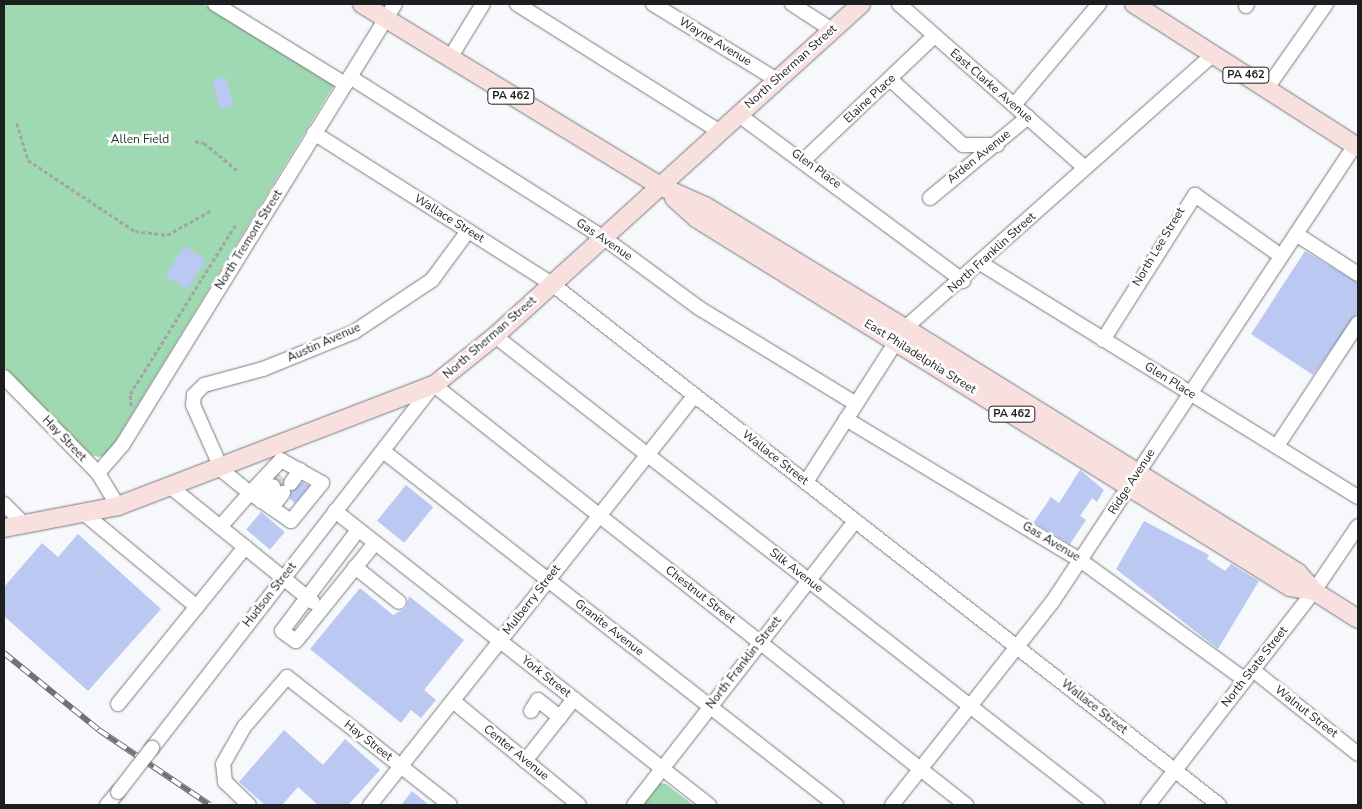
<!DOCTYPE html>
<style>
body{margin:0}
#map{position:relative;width:1362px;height:809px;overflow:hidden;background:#f6f8fc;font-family:"Nunito Sans",sans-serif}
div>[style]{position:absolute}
.green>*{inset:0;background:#9ed9b1}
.building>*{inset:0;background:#bbc8f2;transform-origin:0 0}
.minor-tunnel>*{height:14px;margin-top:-7px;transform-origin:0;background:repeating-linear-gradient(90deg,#d5d7db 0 14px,transparent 0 21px)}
.path>*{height:2.5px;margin-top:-1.25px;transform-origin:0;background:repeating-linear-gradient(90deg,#a2a4a7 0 4px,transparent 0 6.5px)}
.roads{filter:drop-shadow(0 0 1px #78797d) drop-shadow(0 0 1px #78797d)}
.minor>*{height:14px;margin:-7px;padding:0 7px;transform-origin:7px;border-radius:7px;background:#fff}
.major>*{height:18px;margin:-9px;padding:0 9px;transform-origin:9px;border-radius:9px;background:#f8e0de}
.rail>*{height:5.5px;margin-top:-2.75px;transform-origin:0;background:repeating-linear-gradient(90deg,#fff 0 11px,#707274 0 22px);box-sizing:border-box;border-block:1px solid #707274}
.bridges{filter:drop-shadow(0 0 1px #78797d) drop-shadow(0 0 1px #78797d)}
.minor-bridge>*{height:14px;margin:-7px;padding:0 7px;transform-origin:7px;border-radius:7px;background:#fff}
span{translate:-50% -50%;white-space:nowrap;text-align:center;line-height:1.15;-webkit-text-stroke:5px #fff;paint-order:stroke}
.shield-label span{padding:1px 4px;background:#fff;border:1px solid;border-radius:4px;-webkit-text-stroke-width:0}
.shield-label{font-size:11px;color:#1d1e1f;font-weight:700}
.street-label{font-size:12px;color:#1d1e1f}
.park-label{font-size:12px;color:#173723}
.frame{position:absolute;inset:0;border:5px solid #1d1e1f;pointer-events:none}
</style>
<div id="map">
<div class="green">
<div style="clip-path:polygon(4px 4px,203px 4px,334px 85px,107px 455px,99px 457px,91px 455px,4px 367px)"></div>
<div style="clip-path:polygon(660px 783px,666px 784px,693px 805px,641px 805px)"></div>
</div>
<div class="building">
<div style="left:226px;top:77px;width:30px;height:14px;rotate:76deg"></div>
<div style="left:184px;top:246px;width:26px;height:35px;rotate:32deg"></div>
<div style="clip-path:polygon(1305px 251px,1358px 283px,1358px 312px,1313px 375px,1251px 334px)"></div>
<div style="clip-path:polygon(1080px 470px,1104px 490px,1097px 502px,1092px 498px,1080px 516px,1086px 520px,1070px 544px,1034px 522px,1051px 497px,1059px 503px)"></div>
<div style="clip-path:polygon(302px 482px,309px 486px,295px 503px,290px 499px,291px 492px)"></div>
<div style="left:406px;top:485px;width:35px;height:46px;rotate:39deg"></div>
<div style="left:261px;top:512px;width:31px;height:23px;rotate:40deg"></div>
<div style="clip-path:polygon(1144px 521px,1209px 555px,1207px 559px,1225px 571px,1231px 564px,1259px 581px,1218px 649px,1116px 569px)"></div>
<div style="clip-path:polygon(78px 534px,161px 609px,88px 691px,4px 616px,4px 587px,42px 543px,58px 557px)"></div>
<div style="clip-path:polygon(360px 588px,393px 615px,406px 608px,409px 596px,464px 640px,424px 690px,436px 700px,421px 718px,411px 710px,401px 723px,310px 649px)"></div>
<div style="clip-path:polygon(284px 730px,323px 765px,345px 739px,380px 770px,348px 805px,318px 805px,298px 787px,282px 805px,265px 805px,239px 782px)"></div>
<div style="clip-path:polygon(412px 791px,429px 805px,401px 805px)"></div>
</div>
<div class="minor-tunnel">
<div style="left:273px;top:486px;width:13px;rotate:-48deg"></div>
</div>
<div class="path">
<div style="left:17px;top:123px;width:39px;rotate:73deg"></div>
<div style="left:28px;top:160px;width:128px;rotate:33.6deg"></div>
<div style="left:135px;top:231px;width:32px;rotate:7deg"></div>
<div style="left:167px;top:235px;width:51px;rotate:-29.1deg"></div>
<div style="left:195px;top:141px;width:9px;rotate:13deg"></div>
<div style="left:204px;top:143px;width:44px;rotate:39.5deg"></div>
<div style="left:131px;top:406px;width:12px;rotate:-95deg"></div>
<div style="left:130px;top:394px;width:199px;rotate:-58.1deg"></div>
</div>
<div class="roads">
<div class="minor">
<div style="left:215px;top:4px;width:153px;rotate:31.6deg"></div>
<div style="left:517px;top:4px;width:240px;rotate:32.2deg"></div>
<div style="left:653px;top:4px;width:145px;rotate:31.5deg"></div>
<div style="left:792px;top:4px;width:48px;rotate:33deg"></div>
<div style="left:899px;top:4px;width:247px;rotate:41.4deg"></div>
<div style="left:1246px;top:6px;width:2px;rotate:-63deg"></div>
<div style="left:450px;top:58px;width:63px;rotate:-58.6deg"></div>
<div style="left:350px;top:77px;width:301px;rotate:32.4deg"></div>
<div style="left:604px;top:238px;width:118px;rotate:36.4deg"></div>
<div style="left:699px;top:308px;width:184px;rotate:31.4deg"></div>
<div style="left:891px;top:80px;width:97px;rotate:42.1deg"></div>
<div style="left:963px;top:145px;width:34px"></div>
<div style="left:1267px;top:88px;width:103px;rotate:-54.9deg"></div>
<div style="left:1014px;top:105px;width:132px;rotate:-49.9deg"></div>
<div style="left:739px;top:115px;width:279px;rotate:36.5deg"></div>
<div style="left:314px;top:133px;width:282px;rotate:32.4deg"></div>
<div style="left:552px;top:284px;width:846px;rotate:37.99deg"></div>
<div style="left:804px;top:160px;width:180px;rotate:-43.6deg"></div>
<div style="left:930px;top:198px;width:127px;rotate:-39.6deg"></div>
<div style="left:1296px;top:234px;width:74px;rotate:32.8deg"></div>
<div style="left:982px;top:264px;width:442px;rotate:31.8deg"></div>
<div style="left:495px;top:336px;width:763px;rotate:37.92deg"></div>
<div style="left:1103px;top:340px;width:172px;rotate:-57.6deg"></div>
<div style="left:1195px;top:195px;width:105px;rotate:35.3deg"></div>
<div style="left:4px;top:377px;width:134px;rotate:45.6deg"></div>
<div style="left:98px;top:473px;width:39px;rotate:59deg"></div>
<div style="left:846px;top:419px;width:273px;rotate:31.1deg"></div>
<div style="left:1080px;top:560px;width:204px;rotate:36deg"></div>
<div style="left:1277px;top:446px;width:147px;rotate:-56.6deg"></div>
<div style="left:383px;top:451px;width:575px;rotate:38.01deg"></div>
<div style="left:281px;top:460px;width:47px;rotate:29.3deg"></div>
<div style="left:322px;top:483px;width:49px;rotate:129.2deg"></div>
<div style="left:291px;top:521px;width:50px;rotate:-145.7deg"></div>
<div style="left:250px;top:493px;width:45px;rotate:-46.8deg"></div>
<div style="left:98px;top:473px;width:38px;rotate:-49deg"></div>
<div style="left:123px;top:444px;width:517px;rotate:-58.28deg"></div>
<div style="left:806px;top:482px;width:183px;rotate:-57.3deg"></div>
<div style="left:905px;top:328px;width:413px;rotate:-41.6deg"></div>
<div style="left:291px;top:483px;width:16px;rotate:-55deg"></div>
<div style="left:172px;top:488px;width:181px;rotate:39deg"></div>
<div style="left:261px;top:501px;width:19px;rotate:-51deg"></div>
<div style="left:4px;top:504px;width:27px;rotate:45deg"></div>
<div style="left:272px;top:508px;width:19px;rotate:-54deg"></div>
<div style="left:335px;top:511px;width:476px;rotate:38.2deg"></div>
<div style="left:86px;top:515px;width:144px;rotate:39.7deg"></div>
<div style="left:220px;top:527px;width:45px;rotate:-48.6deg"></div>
<div style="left:250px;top:493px;width:36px;rotate:-141deg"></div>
<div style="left:222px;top:470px;width:71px;rotate:-114deg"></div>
<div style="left:193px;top:405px;width:10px;rotate:-84deg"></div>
<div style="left:194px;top:395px;width:14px;rotate:-45deg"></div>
<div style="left:204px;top:385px;width:61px;rotate:-15.2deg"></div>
<div style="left:263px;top:369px;width:98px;rotate:-22.1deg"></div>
<div style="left:354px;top:332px;width:94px;rotate:-33.7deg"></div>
<div style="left:432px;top:280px;width:61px;rotate:-53.7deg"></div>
<div style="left:358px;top:530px;width:126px;rotate:127deg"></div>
<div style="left:282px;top:631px;width:17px;rotate:36deg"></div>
<div style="left:296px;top:641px;width:126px;rotate:-51.1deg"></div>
<div style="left:355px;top:567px;width:56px;rotate:38.5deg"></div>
<div style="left:1253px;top:670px;width:134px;rotate:38.7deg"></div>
<div style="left:453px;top:701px;width:163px;rotate:39.5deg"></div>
<div style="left:118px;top:704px;width:202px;rotate:-51deg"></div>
<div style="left:531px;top:711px;width:13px;rotate:-58deg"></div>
<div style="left:538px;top:700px;width:28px;rotate:38deg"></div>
<div style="left:152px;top:748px;width:460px;rotate:-52.2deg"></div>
<div style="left:434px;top:385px;width:678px;rotate:38.29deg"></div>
<div style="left:525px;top:761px;width:79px;rotate:-51.7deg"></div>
<div style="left:107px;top:805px;width:17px;rotate:-50deg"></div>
<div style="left:249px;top:805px;width:33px;rotate:-136deg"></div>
<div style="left:225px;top:782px;width:18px;rotate:-96deg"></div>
<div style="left:223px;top:764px;width:43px;rotate:-60.4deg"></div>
<div style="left:244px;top:727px;width:66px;rotate:-49.3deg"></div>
<div style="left:287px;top:677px;width:207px;rotate:38.1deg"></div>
<div style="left:370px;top:805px;width:523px;rotate:-51.6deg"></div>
<div style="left:634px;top:805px;width:360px;rotate:-52.1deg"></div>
<div style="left:892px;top:805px;width:260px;rotate:-51.7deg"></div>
<div style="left:1053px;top:601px;width:547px;rotate:-56.48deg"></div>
<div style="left:1148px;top:805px;width:271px;rotate:-52.2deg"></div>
<div style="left:1314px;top:591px;width:78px;rotate:-55.9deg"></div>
</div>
<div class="major">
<div style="left:362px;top:4px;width:349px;rotate:31.4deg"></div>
<div style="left:660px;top:186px;width:49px;rotate:24deg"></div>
<div style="left:705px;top:206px;width:234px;rotate:31.4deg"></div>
<div style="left:905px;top:328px;width:463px;rotate:31.9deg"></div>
<div style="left:1298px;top:573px;width:24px;rotate:48deg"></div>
<div style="left:1314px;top:591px;width:52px;rotate:32.5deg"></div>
<div style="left:1134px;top:4px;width:266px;rotate:32.6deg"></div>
<div style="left:674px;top:198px;width:30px;rotate:42deg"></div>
<div style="left:696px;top:218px;width:699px;rotate:31.85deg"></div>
<div style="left:1290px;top:587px;width:24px;rotate:9deg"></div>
<div style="left:4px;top:528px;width:116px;rotate:-10.9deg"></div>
<div style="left:118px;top:506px;width:338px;rotate:-21deg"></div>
<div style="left:434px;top:385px;width:78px;rotate:-38.8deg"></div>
<div style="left:495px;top:336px;width:494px;rotate:-42.2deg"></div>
</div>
</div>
<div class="rail">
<div style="left:4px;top:653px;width:122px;rotate:39deg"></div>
<div style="left:99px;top:730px;width:134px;rotate:34deg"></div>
</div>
<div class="bridges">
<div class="minor-bridge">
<div style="left:118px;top:792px;width:56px;rotate:-52.3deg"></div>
</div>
</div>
<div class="shield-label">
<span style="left:1246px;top:75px">PA 462</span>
<span style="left:511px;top:96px">PA 462</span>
<span style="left:1012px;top:414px">PA 462</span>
</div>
<div class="street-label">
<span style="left:715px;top:42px;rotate:31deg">Wayne Avenue</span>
<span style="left:791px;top:67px;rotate:-42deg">North Sherman Street</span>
<span style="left:991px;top:86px;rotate:41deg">East Clarke Avenue</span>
<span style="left:870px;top:99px;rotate:-43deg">Elaine Place</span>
<span style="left:979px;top:157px;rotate:-39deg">Arden Avenue</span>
<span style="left:816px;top:169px;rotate:36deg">Glen Place</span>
<span style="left:449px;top:219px;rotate:32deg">Wallace Street</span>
<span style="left:249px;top:240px;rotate:-58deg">North Tremont Street</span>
<span style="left:604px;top:240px;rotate:34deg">Gas Avenue</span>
<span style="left:1159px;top:247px;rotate:-59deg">North Lee Street</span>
<span style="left:992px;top:253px;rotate:-42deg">North Franklin Street</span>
<span style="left:490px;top:338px;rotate:-41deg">North Sherman Street</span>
<span style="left:324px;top:343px;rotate:-24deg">Austin Avenue</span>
<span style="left:920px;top:357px;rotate:32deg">East Philadelphia Street</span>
<span style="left:1170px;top:381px;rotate:32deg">Glen Place</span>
<span style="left:64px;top:439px;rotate:46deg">Hay Street</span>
<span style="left:775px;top:458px;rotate:38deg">Wallace Street</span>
<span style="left:1132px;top:482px;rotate:-57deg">Ridge Avenue</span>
<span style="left:1051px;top:542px;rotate:31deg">Gas Avenue</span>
<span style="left:796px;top:571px;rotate:38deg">Silk Avenue</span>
<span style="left:270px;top:595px;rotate:-52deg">Hudson Street</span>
<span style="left:700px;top:595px;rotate:38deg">Chestnut Street</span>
<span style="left:532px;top:600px;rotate:-52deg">Mulberry Street</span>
<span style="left:609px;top:628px;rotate:38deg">Granite Avenue</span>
<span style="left:744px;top:663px;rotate:-52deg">North Franklin Street</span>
<span style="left:1255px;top:667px;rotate:-52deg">North State Street</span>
<span style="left:546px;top:677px;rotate:38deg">York Street</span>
<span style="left:1094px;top:707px;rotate:38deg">Wallace Street</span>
<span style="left:1306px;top:712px;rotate:38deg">Walnut Street</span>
<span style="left:368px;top:741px;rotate:38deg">Hay Street</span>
<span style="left:516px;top:753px;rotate:39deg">Center Avenue</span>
</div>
<div class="park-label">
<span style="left:140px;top:140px">Allen Field</span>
</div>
<div class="frame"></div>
</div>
